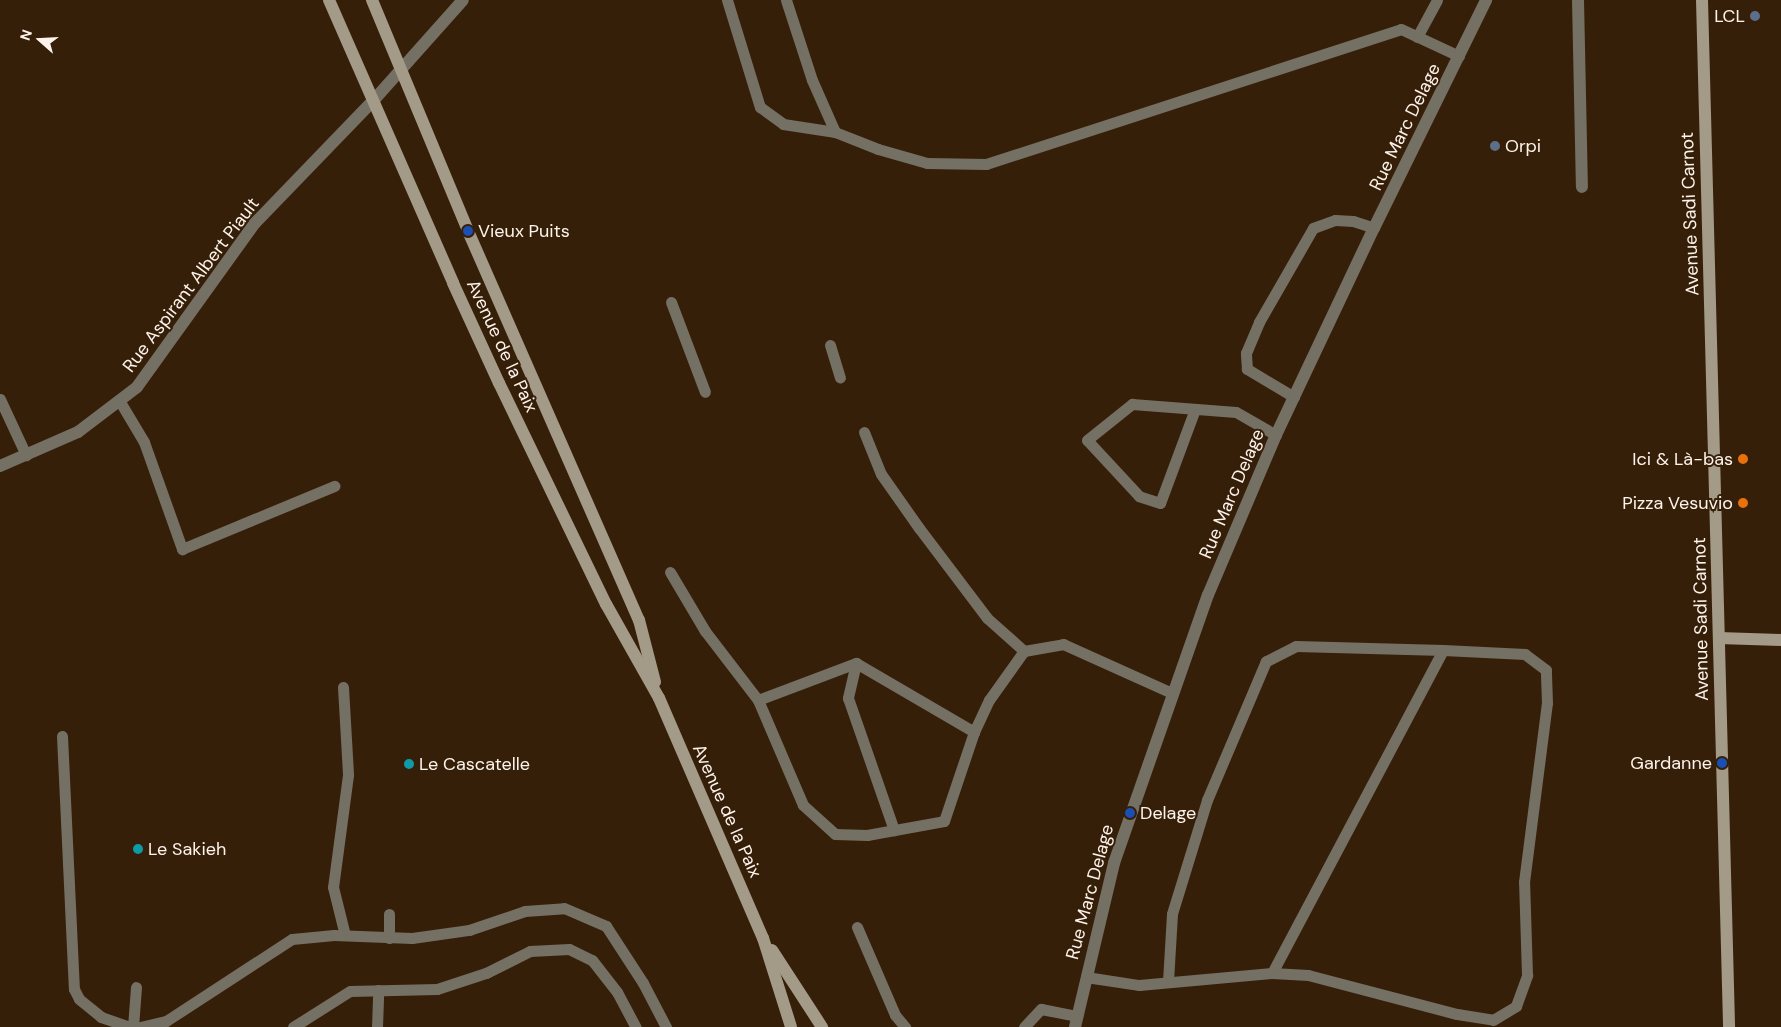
<!DOCTYPE html>
<meta charset="utf-8">
<style>
body{margin:0}
#map{position:relative;width:1781px;height:1027px;overflow:hidden;background:#361f09;font-family:"DM Sans",sans-serif}
div>[style]{position:absolute}
.lane>*{height:11px;margin:-5.5px;padding:0 5.5px;transform-origin:5.5px;border-radius:5.5px;background:#757064}
.street>*{height:12px;margin:-6px;padding:0 6px;transform-origin:6px;border-radius:6px;background:#757064}
.secondary>*{height:12px;margin:-6px;padding:0 6px;transform-origin:6px;border-radius:6px;background:#a39a88}
.dots>*{width:14px;height:14px;translate:-50% -50%;box-sizing:border-box;border:2px solid #361f09;border-radius:50%}
span{translate:-50% -50%;white-space:nowrap;text-align:center;line-height:1.15;-webkit-text-stroke:4px #361f09;paint-order:stroke}
.poi-label{font-size:18px;color:#fdf3eb}
.right{translate:-100% -50%;text-align:right}
.left{translate:0 -50%;text-align:left}
.street-label{font-size:18px;color:#fdf3eb}
.north{position:absolute;left:15px;top:15px;width:50px;height:50px;-webkit-text-stroke:4px #361f09;paint-order:stroke;rotate:289deg;font-size:14px;font-weight:700;line-height:20px;text-align:center;color:#fdf3eb}
.north::after{content:'';display:block;margin:auto;width:18px;height:22px;background:#fdf3eb;clip-path:polygon(50% 0,100% 100%,50% 72%,0 100%)}
</style>
<div id="map">
<div class="lane">
<div style="left:727px;top:0;width:112px;rotate:72.9deg"></div>
<div style="left:760px;top:107px;width:29px;rotate:36deg"></div>
<div style="left:783px;top:124px;width:53px;rotate:8.7deg"></div>
<div style="left:835px;top:132px;width:46px;rotate:21.6deg"></div>
<div style="left:878px;top:149px;width:51px;rotate:15.9deg"></div>
<div style="left:927px;top:163px;width:59px;rotate:1deg"></div>
<div style="left:986px;top:164px;width:436px;rotate:-18deg"></div>
<div style="left:1401px;top:29px;width:64px;rotate:25deg"></div>
<div style="left:786px;top:0;width:84px;rotate:72deg"></div>
<div style="left:812px;top:80px;width:57px;rotate:66.1deg"></div>
<div style="left:1417px;top:37px;width:42px;rotate:-61.6deg"></div>
<div style="left:671px;top:302px;width:96px;rotate:69.3deg"></div>
<div style="left:830px;top:345px;width:34px;rotate:73deg"></div>
<div style="left:1294px;top:397px;width:55px;rotate:-149.2deg"></div>
<div style="left:1247px;top:369px;width:16px;rotate:-94deg"></div>
<div style="left:1246px;top:353px;width:34px;rotate:-67deg"></div>
<div style="left:1259px;top:322px;width:108px;rotate:-60.1deg"></div>
<div style="left:1313px;top:228px;width:23px;rotate:-20deg"></div>
<div style="left:1335px;top:220px;width:18px;rotate:3deg"></div>
<div style="left:1353px;top:221px;width:22px;rotate:18deg"></div>
<div style="left:0;top:399px;width:62px;rotate:65.1deg"></div>
<div style="left:119px;top:400px;width:49px;rotate:59.2deg"></div>
<div style="left:144px;top:442px;width:114px;rotate:70.4deg"></div>
<div style="left:182px;top:549px;width:165px;rotate:-22.5deg"></div>
<div style="left:1195px;top:409px;width:100px;rotate:110.4deg"></div>
<div style="left:1160px;top:503px;width:22px;rotate:-162deg"></div>
<div style="left:1139px;top:496px;width:76px;rotate:-132.9deg"></div>
<div style="left:1087px;top:440px;width:58px;rotate:-38.7deg"></div>
<div style="left:1132px;top:404px;width:104px;rotate:4.4deg"></div>
<div style="left:1236px;top:412px;width:46px;rotate:29.9deg"></div>
<div style="left:864px;top:432px;width:45px;rotate:68deg"></div>
<div style="left:881px;top:474px;width:66px;rotate:54.9deg"></div>
<div style="left:919px;top:528px;width:113px;rotate:52.9deg"></div>
<div style="left:987px;top:618px;width:50px;rotate:41.7deg"></div>
<div style="left:670px;top:572px;width:69px;rotate:59.3deg"></div>
<div style="left:705px;top:631px;width:87px;rotate:52.5deg"></div>
<div style="left:758px;top:700px;width:105px;rotate:-20.7deg"></div>
<div style="left:856px;top:663px;width:137px;rotate:30.3deg"></div>
<div style="left:974px;top:732px;width:35px;rotate:-65deg"></div>
<div style="left:989px;top:700px;width:60px;rotate:-54.5deg"></div>
<div style="left:1024px;top:651px;width:40px;rotate:-10deg"></div>
<div style="left:1063px;top:644px;width:120px;rotate:24.2deg"></div>
<div style="left:856px;top:663px;width:36px;rotate:103deg"></div>
<div style="left:848px;top:698px;width:140px;rotate:70.8deg"></div>
<div style="left:343px;top:687px;width:88px;rotate:86.7deg"></div>
<div style="left:348px;top:775px;width:113px;rotate:97.6deg"></div>
<div style="left:333px;top:887px;width:49px;rotate:76deg"></div>
<div style="left:758px;top:700px;width:114px;rotate:66.8deg"></div>
<div style="left:803px;top:805px;width:43px;rotate:42.2deg"></div>
<div style="left:835px;top:834px;width:32px;rotate:2deg"></div>
<div style="left:867px;top:835px;width:78px;rotate:-10.3deg"></div>
<div style="left:944px;top:821px;width:94px;rotate:-71.4deg"></div>
<div style="left:62px;top:736px;width:253px;rotate:87.3deg"></div>
<div style="left:74px;top:989px;width:11px;rotate:63deg"></div>
<div style="left:79px;top:999px;width:28px;rotate:39deg"></div>
<div style="left:101px;top:1017px;width:31px;rotate:19deg"></div>
<div style="left:389px;top:914px;width:24px;rotate:90deg"></div>
<div style="left:857px;top:927px;width:96px;rotate:66.6deg"></div>
<div style="left:895px;top:1015px;width:16px;rotate:50deg"></div>
<div style="left:1272px;top:973px;width:365px;rotate:-62.1deg"></div>
<div style="left:1086px;top:977px;width:54px;rotate:8.6deg"></div>
<div style="left:1139px;top:985px;width:134px;rotate:-5.2deg"></div>
<div style="left:1272px;top:973px;width:36px;rotate:3deg"></div>
<div style="left:1308px;top:975px;width:154px;rotate:14.7deg"></div>
<div style="left:1457px;top:1014px;width:36px;rotate:9deg"></div>
<div style="left:1493px;top:1020px;width:27px;rotate:-31deg"></div>
<div style="left:1516px;top:1006px;width:33px;rotate:-70deg"></div>
<div style="left:1527px;top:975px;width:93px;rotate:-91.8deg"></div>
<div style="left:1524px;top:882px;width:180px;rotate:-82.7deg"></div>
<div style="left:1547px;top:703px;width:33px;rotate:-92deg"></div>
<div style="left:1546px;top:670px;width:26px;rotate:-143deg"></div>
<div style="left:1525px;top:654px;width:82px;rotate:-177.2deg"></div>
<div style="left:1443px;top:650px;width:147px;rotate:-178.4deg"></div>
<div style="left:1296px;top:646px;width:34px;rotate:153deg"></div>
<div style="left:1266px;top:661px;width:151px;rotate:113deg"></div>
<div style="left:1207px;top:800px;width:119px;rotate:107.1deg"></div>
<div style="left:1172px;top:914px;width:67px;rotate:93.4deg"></div>
<div style="left:133px;top:1027px;width:40px;rotate:-85.7deg"></div>
<div style="left:140px;top:1027px;width:27px;rotate:-13deg"></div>
<div style="left:166px;top:1021px;width:150px;rotate:-33.1deg"></div>
<div style="left:292px;top:939px;width:42px;rotate:-5.4deg"></div>
<div style="left:334px;top:935px;width:78px;rotate:2.2deg"></div>
<div style="left:412px;top:938px;width:58px;rotate:-8deg"></div>
<div style="left:469px;top:930px;width:59px;rotate:-18.7deg"></div>
<div style="left:525px;top:911px;width:39px;rotate:-4deg"></div>
<div style="left:564px;top:908px;width:46px;rotate:23.2deg"></div>
<div style="left:606px;top:926px;width:68px;rotate:57deg"></div>
<div style="left:643px;top:983px;width:50px;rotate:62.4deg"></div>
<div style="left:293px;top:1027px;width:67px;rotate:-32.3deg"></div>
<div style="left:350px;top:991px;width:87px;rotate:-1.3deg"></div>
<div style="left:437px;top:989px;width:52px;rotate:-18.1deg"></div>
<div style="left:486px;top:973px;width:49px;rotate:-26.6deg"></div>
<div style="left:530px;top:951px;width:39px;rotate:-3deg"></div>
<div style="left:569px;top:949px;width:25px;rotate:26deg"></div>
<div style="left:592px;top:960px;width:41px;rotate:52deg"></div>
<div style="left:617px;top:992px;width:40px;rotate:62deg"></div>
<div style="left:377px;top:1027px;width:37px;rotate:-88deg"></div>
<div style="left:1024px;top:1027px;width:25px;rotate:-47deg"></div>
<div style="left:1041px;top:1009px;width:37px;rotate:11deg"></div>
</div>
<div class="street">
<div style="left:1578px;top:0;width:187px;rotate:88.8deg"></div>
<div style="left:0;top:466px;width:85px;rotate:-23.6deg"></div>
<div style="left:78px;top:432px;width:74px;rotate:-37.3deg"></div>
<div style="left:137px;top:387px;width:202px;rotate:-54.3deg"></div>
<div style="left:255px;top:223px;width:170px;rotate:-46deg"></div>
<div style="left:373px;top:101px;width:135px;rotate:-48.3deg"></div>
<div style="left:1075px;top:1027px;width:169px;rotate:-76.6deg"></div>
<div style="left:1114px;top:863px;width:284px;rotate:-70.7deg"></div>
<div style="left:1208px;top:595px;width:174px;rotate:-67deg"></div>
<div style="left:1276px;top:435px;width:229px;rotate:-64.7deg"></div>
<div style="left:1374px;top:228px;width:254px;rotate:-63.8deg"></div>
</div>
<div class="secondary">
<div style="left:329px;top:0;width:309px;rotate:66.3deg"></div>
<div style="left:453px;top:283px;width:110px;rotate:65.3deg"></div>
<div style="left:499px;top:383px;width:246px;rotate:64.2deg"></div>
<div style="left:606px;top:604px;width:108px;rotate:60.6deg"></div>
<div style="left:659px;top:698px;width:262px;rotate:66.6deg"></div>
<div style="left:763px;top:938px;width:93px;rotate:72.5deg"></div>
<div style="left:372px;top:0;width:250px;rotate:67.4deg"></div>
<div style="left:468px;top:231px;width:425px;rotate:66.3deg"></div>
<div style="left:639px;top:620px;width:64px;rotate:75.5deg"></div>
<div style="left:1702px;top:0;width:1027px;rotate:88.49deg"></div>
<div style="left:1719px;top:638px;width:62px;rotate:1.8deg"></div>
<div style="left:772px;top:950px;width:92px;rotate:57deg"></div>
</div>
<div class="dots">
<div style="left:1755px;top:16px;background:#5c6f8a"></div>
<div style="left:1495px;top:146px;background:#5c6f8a"></div>
<div style="left:468px;top:231px;background:#1a4fb4"></div>
<div style="left:1743px;top:459px;background:#e8710a"></div>
<div style="left:1743px;top:503px;background:#e8710a"></div>
<div style="left:1722px;top:763px;background:#1a4fb4"></div>
<div style="left:409px;top:764px;background:#0f9aa8"></div>
<div style="left:1130px;top:813px;background:#1a4fb4"></div>
<div style="left:138px;top:849px;background:#0f9aa8"></div>
</div>
<div class="poi-label">
<span class="right" style="left:1745px;top:16px">LCL</span>
<span class="left" style="left:1505px;top:146px">Orpi</span>
<span class="left" style="left:478px;top:231px">Vieux Puits</span>
<span class="right" style="left:1733px;top:459px">Ici &amp; Là-bas</span>
<span class="right" style="left:1733px;top:503px">Pizza Vesuvio</span>
<span class="right" style="left:1712px;top:763px">Gardanne</span>
<span class="left" style="left:419px;top:764px">Le Cascatelle</span>
<span class="left" style="left:1140px;top:813px">Delage</span>
<span class="left" style="left:148px;top:849px">Le Sakieh</span>
</div>
<div class="street-label">
<span style="left:1405px;top:127px;rotate:-64deg">Rue Marc Delage</span>
<span style="left:1690px;top:214px;rotate:-92deg">Avenue Sadi Carnot</span>
<span style="left:191px;top:285px;rotate:-53deg">Rue Aspirant Albert Piault</span>
<span style="left:502px;top:346px;rotate:65deg">Avenue de la Paix</span>
<span style="left:1232px;top:494px;rotate:-67deg">Rue Marc Delage</span>
<span style="left:1701px;top:619px;rotate:-91deg">Avenue Sadi Carnot</span>
<span style="left:727px;top:811px;rotate:66deg">Avenue de la Paix</span>
<span style="left:1090px;top:892px;rotate:-75deg">Rue Marc Delage</span>
</div>
<div class="north">N</div>
</div>
